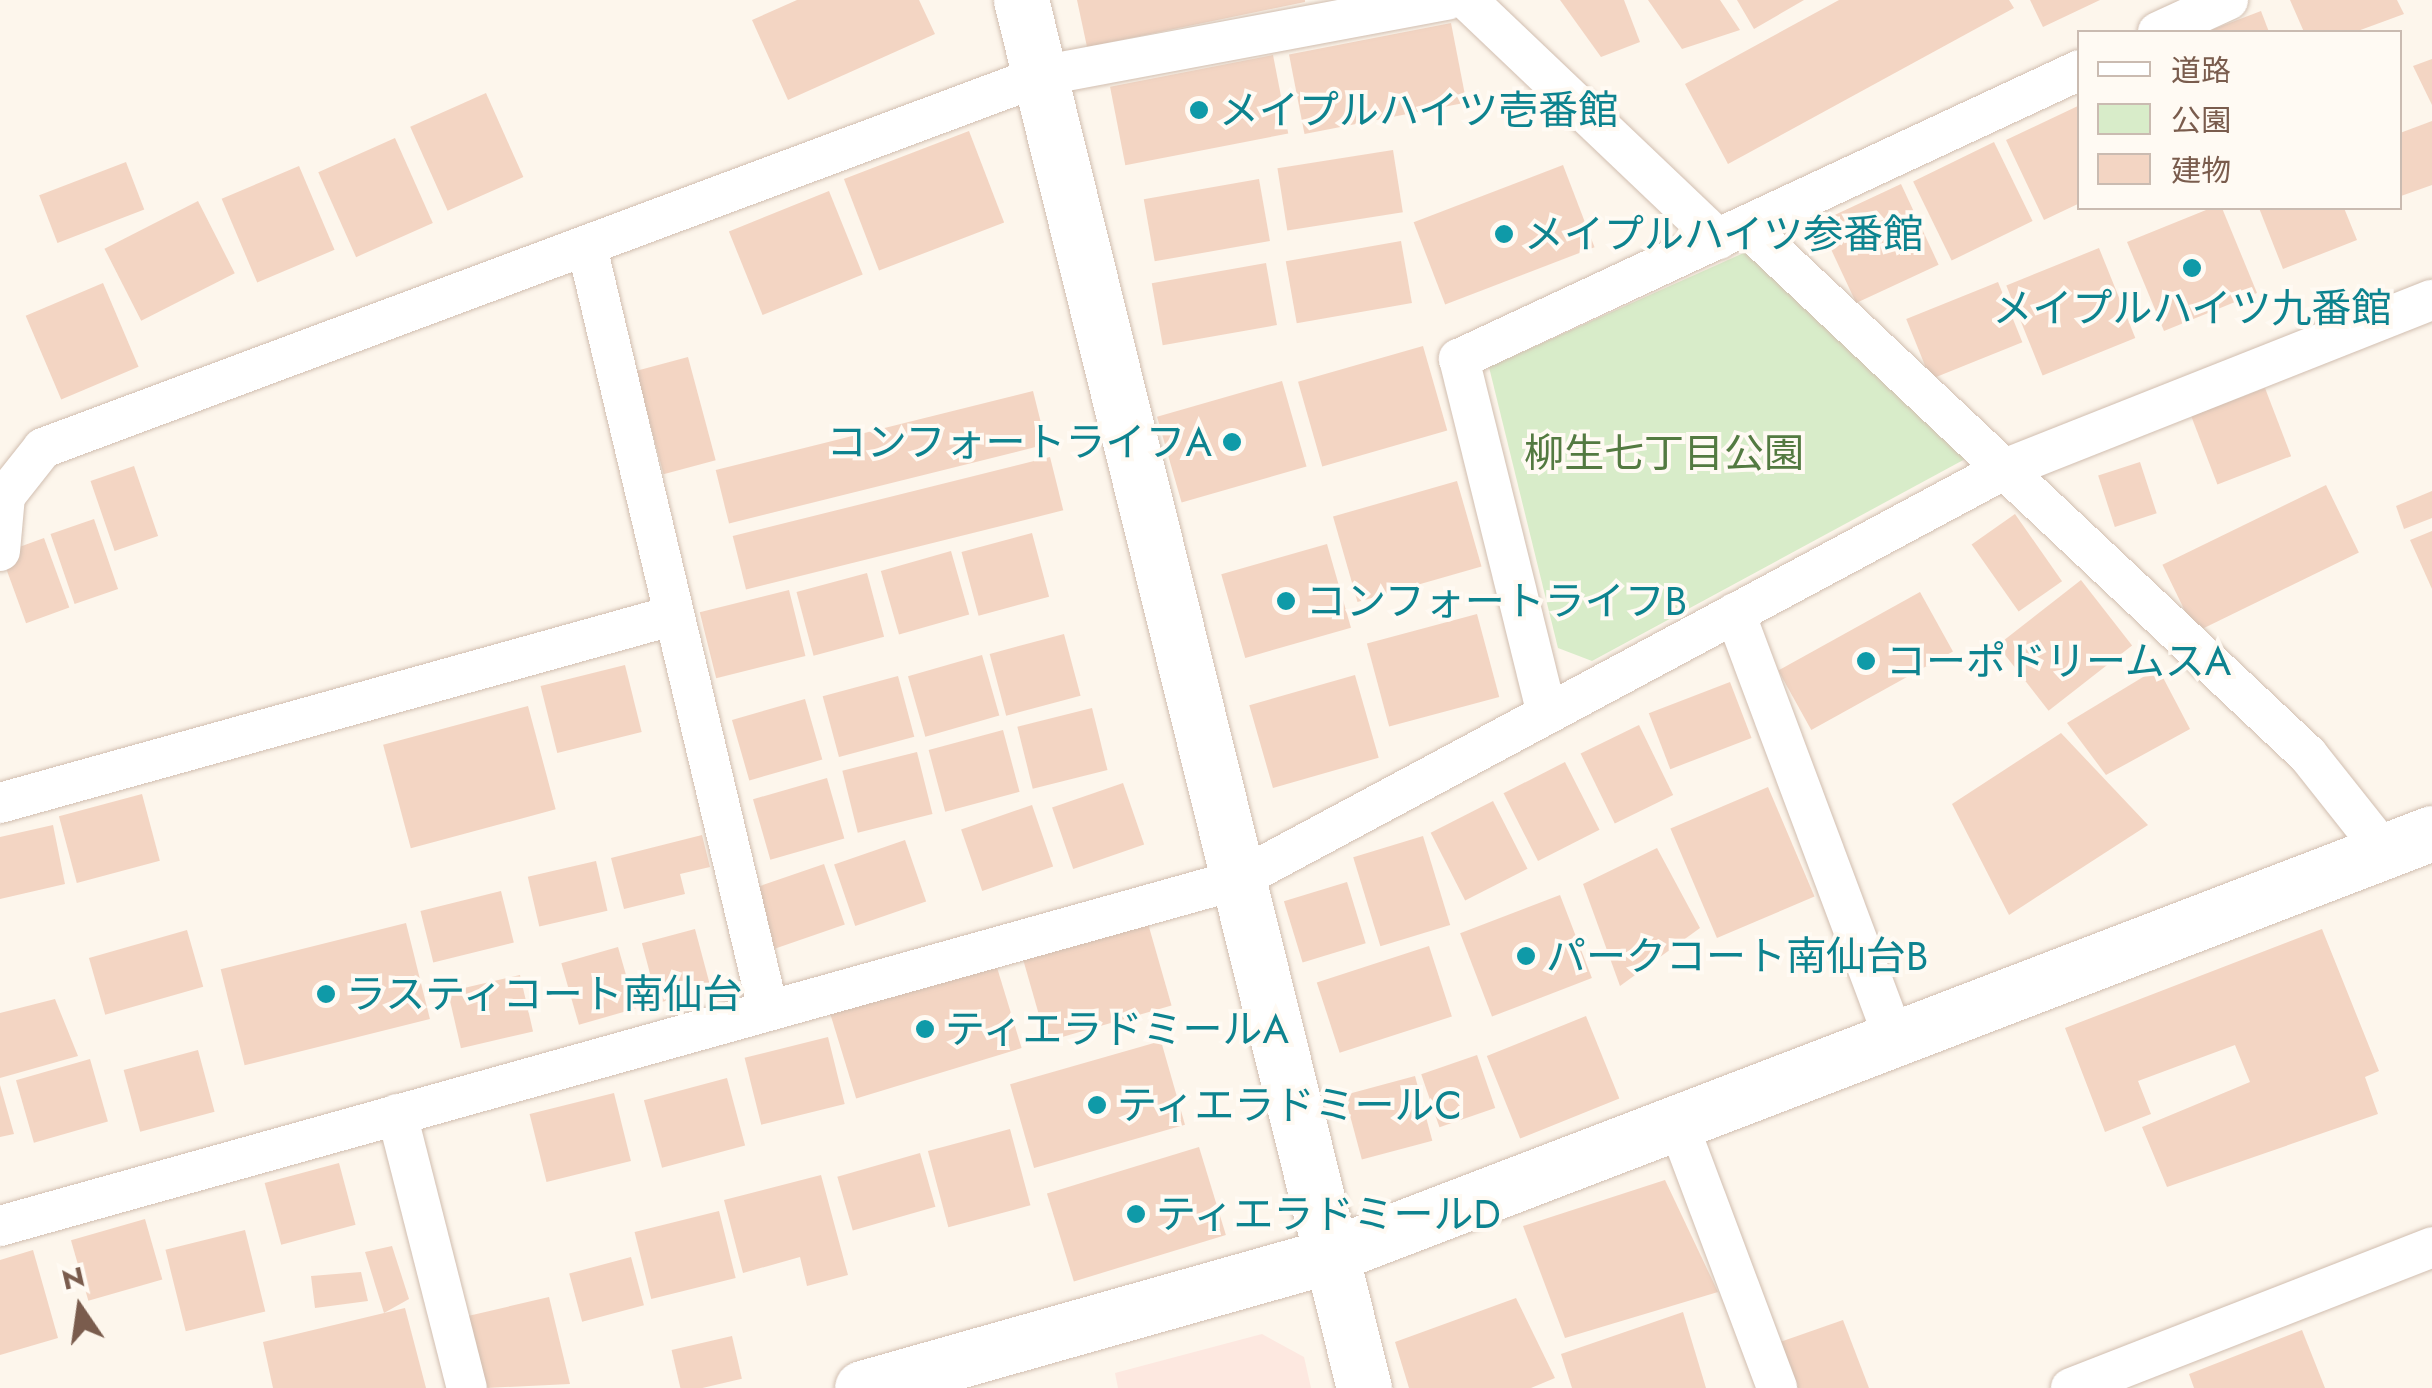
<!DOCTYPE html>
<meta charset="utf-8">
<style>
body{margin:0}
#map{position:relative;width:2432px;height:1388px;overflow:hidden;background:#fdf6ec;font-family:Jost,"Noto Sans JP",sans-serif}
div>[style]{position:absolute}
.commercial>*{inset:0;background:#fde8e0}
.green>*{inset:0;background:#d8ecc9}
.building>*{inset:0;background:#f3d5c3;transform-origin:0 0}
.roads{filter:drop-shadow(0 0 2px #d1beb0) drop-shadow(0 0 2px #d1beb0)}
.street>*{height:40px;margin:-20px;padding:0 20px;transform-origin:20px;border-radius:20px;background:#fff}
.secondary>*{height:55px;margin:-27.5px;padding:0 27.5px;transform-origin:27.5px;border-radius:27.5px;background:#fff}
.dots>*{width:28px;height:28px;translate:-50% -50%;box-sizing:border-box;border:5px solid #fffaf3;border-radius:50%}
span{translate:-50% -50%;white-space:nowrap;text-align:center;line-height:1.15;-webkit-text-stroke:8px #fffaf3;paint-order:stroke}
.culture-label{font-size:40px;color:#0d838f}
.left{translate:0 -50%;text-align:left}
.right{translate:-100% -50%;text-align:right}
.park-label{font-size:40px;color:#537a41}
.legend{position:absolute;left:2077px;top:30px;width:325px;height:180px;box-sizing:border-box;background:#fffaf3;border:2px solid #cabbb1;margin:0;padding:12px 18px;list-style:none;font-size:30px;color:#7a5c4d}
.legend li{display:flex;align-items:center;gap:20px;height:50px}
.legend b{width:50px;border:2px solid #cabbb1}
.north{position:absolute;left:30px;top:1258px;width:100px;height:100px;-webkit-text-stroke:8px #fffaf3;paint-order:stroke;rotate:347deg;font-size:28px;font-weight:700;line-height:40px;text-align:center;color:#7a5c4d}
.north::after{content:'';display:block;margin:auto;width:35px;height:45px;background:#7a5c4d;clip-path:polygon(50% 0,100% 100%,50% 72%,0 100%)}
</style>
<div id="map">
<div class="commercial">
<div style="clip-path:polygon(1262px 1334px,1304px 1357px,1311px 1388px,1118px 1388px,1115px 1373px)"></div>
</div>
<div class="green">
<div style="clip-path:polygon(1748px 251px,1967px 458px,1592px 661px,1558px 648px,1489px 367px)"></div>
</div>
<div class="building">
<div style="clip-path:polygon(797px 0,919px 0,935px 34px,788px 100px,752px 20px)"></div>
<div style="clip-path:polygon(1077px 0,1305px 0,1305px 2px,1087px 47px)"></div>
<div style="clip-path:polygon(1560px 0,1624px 0,1640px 42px,1601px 57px)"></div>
<div style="clip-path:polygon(1648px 0,1720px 0,1740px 30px,1682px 49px)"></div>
<div style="clip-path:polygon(1737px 0,1804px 0,1754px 29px)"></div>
<div style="clip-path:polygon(1839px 0,2009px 0,2014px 8px,1728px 164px,1685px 84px)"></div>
<div style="clip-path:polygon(2030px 0,2100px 0,2043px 27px)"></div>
<div style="clip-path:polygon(2290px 0,2397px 0,2404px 14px,2355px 32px,2304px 32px)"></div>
<div style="clip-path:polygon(2261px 11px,2269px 32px,2206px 32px)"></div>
<div style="left:1451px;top:23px;width:81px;height:165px;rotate:79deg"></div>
<div style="left:1273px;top:55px;width:80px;height:166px;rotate:79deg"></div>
<div style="clip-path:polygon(2432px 59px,2432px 105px,2413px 66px)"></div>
<div style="left:486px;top:93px;width:92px;height:83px;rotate:66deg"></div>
<div style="clip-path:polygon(2080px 105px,2080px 203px,2044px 220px,2006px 140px)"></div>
<div style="clip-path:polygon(2432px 121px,2432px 185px,2401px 196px,2400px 133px)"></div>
<div style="left:969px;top:131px;width:98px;height:134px;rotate:69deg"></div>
<div style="left:395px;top:138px;width:93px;height:84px;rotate:66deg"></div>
<div style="left:1994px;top:142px;width:88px;height:90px;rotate:64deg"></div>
<div style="left:1393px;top:150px;width:63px;height:117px;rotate:81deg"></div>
<div style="left:126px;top:162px;width:51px;height:93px;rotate:69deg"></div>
<div style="left:1563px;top:165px;width:88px;height:160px;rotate:69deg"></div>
<div style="left:299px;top:166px;width:91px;height:84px;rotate:67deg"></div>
<div style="left:1259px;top:179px;width:63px;height:117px;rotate:80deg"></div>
<div style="left:1901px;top:184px;width:89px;height:91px;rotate:65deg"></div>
<div style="left:829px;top:191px;width:90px;height:108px;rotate:68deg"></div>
<div style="left:198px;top:201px;width:81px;height:105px;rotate:63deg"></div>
<div style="clip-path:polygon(2211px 208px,2222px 208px,2257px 293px,2164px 331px,2127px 242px)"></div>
<div style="clip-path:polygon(2259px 208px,2344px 208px,2357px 240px,2283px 269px)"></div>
<div style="left:1401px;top:241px;width:63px;height:117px;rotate:80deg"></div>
<div style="left:2099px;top:248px;width:97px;height:100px;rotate:68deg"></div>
<div style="left:1266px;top:263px;width:63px;height:116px;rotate:80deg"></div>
<div style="left:1998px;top:282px;width:65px;height:99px;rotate:68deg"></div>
<div style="left:103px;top:283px;width:91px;height:84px;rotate:67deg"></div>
<div style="left:1423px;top:346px;width:88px;height:130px;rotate:74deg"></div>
<div style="left:688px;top:357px;width:107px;height:54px;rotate:75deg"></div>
<div style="left:1282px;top:381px;width:89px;height:130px;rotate:74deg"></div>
<div style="left:2265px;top:388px;width:73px;height:79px;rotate:69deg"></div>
<div style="left:1033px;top:391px;width:55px;height:327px;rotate:76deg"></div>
<div style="left:1050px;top:457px;width:55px;height:327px;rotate:76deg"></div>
<div style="left:2140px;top:462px;width:54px;height:44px;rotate:72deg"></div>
<div style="left:134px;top:466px;width:74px;height:46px;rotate:71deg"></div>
<div style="left:1457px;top:481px;width:89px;height:129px;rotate:74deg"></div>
<div style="left:2326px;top:485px;width:75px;height:182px;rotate:64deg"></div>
<div style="clip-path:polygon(2432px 491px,2432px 518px,2404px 529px,2396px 506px)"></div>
<div style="left:2015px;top:514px;width:82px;height:53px;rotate:55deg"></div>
<div style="left:94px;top:519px;width:74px;height:46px;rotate:71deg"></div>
<div style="clip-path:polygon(2432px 531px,2432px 589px,2410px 540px)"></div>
<div style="left:1032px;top:533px;width:66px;height:73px;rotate:75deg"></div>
<div style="left:44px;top:538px;width:74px;height:46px;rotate:70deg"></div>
<div style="left:1327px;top:544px;width:87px;height:110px;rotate:74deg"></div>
<div style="left:951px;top:551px;width:66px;height:73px;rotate:74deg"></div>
<div style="left:867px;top:573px;width:66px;height:73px;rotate:75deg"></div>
<div style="left:2081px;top:580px;width:83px;height:106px;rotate:52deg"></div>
<div style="left:789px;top:590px;width:68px;height:92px;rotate:76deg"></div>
<div style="left:1920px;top:592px;width:68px;height:162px;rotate:61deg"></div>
<div style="left:1477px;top:614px;width:86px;height:114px;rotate:75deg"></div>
<div style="left:1064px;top:634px;width:64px;height:77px;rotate:75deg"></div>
<div style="left:982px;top:655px;width:63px;height:77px;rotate:74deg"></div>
<div style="left:625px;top:665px;width:69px;height:87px;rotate:76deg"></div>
<div style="clip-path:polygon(2158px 668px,2190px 729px,2106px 775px,2067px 723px)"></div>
<div style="left:1355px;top:675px;width:86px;height:110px;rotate:74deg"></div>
<div style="left:898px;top:676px;width:63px;height:78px;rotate:75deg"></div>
<div style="left:1730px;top:682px;width:60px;height:87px;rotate:69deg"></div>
<div style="left:805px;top:699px;width:63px;height:76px;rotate:74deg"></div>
<div style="left:528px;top:706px;width:107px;height:150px;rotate:75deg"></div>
<div style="left:1092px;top:708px;width:64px;height:77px;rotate:76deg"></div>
<div style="left:1639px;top:725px;width:78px;height:65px;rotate:64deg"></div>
<div style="left:1003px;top:730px;width:64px;height:77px;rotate:75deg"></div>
<div style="clip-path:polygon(2061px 733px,2148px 825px,2009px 915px,1952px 804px)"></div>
<div style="left:917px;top:752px;width:64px;height:77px;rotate:76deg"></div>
<div style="left:1565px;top:762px;width:76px;height:69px;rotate:63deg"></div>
<div style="left:827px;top:778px;width:63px;height:77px;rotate:74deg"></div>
<div style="left:1123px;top:783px;width:65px;height:75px;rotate:71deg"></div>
<div style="left:1768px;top:787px;width:119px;height:106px;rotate:67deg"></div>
<div style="left:142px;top:794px;width:69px;height:86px;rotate:75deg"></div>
<div style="left:1493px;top:801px;width:76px;height:70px;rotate:63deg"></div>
<div style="left:1032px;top:805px;width:65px;height:75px;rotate:71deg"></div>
<div style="clip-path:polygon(53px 825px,65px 884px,0 899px,0 837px)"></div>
<div style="clip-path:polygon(702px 835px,710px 867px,680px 874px,685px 894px,624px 909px,611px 858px)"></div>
<div style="left:1423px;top:836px;width:93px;height:73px;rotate:73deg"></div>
<div style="left:905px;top:840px;width:65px;height:75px;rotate:71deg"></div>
<div style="clip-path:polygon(1657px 848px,1700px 928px,1620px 986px,1583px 884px)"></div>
<div style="left:596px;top:861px;width:51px;height:70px;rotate:77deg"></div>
<div style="left:824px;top:864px;width:64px;height:75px;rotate:71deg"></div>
<div style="left:1347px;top:882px;width:64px;height:66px;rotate:73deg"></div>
<div style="left:501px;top:891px;width:53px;height:83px;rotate:76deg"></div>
<div style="left:1560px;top:895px;width:89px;height:107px;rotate:69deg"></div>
<div style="left:1147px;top:920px;width:89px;height:130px;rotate:74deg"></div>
<div style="left:406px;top:923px;width:99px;height:191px;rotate:76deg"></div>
<div style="left:695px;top:929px;width:62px;height:55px;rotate:75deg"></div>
<div style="clip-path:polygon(2322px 929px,2379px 1071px,2365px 1077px,2378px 1114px,2167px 1187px,2142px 1127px,2250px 1082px,2235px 1045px,2138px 1081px,2151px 1114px,2105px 1132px,2065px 1028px)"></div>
<div style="left:187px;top:930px;width:59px;height:102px;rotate:74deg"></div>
<div style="left:1429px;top:946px;width:74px;height:118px;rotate:72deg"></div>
<div style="left:618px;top:947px;width:64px;height:59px;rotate:74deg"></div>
<div style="left:995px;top:961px;width:91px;height:173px;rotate:73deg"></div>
<div style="left:520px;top:975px;width:58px;height:74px;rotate:77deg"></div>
<div style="clip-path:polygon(55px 999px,78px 1056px,0 1078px,0 1013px)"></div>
<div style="left:1586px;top:1016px;width:89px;height:107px;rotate:68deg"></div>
<div style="left:828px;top:1037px;width:69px;height:86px;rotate:76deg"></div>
<div style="left:1161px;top:1041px;width:87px;height:157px;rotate:74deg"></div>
<div style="left:198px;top:1050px;width:64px;height:77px;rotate:75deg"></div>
<div style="left:1477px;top:1055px;width:56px;height:59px;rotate:71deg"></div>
<div style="left:90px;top:1059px;width:65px;height:77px;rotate:74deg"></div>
<div style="left:1415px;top:1076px;width:67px;height:73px;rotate:75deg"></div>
<div style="left:727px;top:1078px;width:70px;height:86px;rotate:75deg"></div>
<div style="clip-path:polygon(0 1085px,14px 1134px,0 1137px)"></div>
<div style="left:614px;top:1093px;width:70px;height:87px;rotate:76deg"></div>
<div style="left:1010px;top:1129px;width:79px;height:85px;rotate:75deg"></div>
<div style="left:1199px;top:1147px;width:92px;height:159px;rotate:73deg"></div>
<div style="left:920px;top:1153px;width:56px;height:86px;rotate:74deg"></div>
<div style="left:339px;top:1163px;width:64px;height:77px;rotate:75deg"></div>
<div style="clip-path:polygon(821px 1175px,848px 1275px,807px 1286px,800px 1257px,743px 1273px,724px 1200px)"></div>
<div style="clip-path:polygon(1665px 1180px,1718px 1292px,1565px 1338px,1523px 1226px)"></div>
<div style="left:719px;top:1211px;width:69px;height:87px;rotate:76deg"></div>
<div style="left:145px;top:1219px;width:63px;height:77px;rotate:74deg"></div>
<div style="left:245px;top:1230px;width:84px;height:82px;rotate:76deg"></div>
<div style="clip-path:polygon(392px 1246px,409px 1299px,384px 1313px,365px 1252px)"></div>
<div style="clip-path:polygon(33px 1250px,58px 1338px,0 1355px,0 1260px)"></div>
<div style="left:631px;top:1257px;width:50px;height:64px;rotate:75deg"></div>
<div style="clip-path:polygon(361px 1272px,368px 1301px,315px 1308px,311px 1276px)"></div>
<div style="clip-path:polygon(549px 1297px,570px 1384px,485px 1388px,468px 1316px)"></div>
<div style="clip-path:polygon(1516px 1298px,1555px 1378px,1531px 1388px,1409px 1388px,1395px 1342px)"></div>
<div style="clip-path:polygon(405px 1308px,426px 1388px,273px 1388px,263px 1342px)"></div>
<div style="clip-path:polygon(1683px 1312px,1706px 1388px,1572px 1388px,1561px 1354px)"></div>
<div style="clip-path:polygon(1843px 1320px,1869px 1388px,1792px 1388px,1777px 1343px)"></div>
<div style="clip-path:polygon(2302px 1330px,2325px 1388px,2194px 1388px,2189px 1374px)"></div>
<div style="left:732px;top:1336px;width:44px;height:62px;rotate:77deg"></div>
</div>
<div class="roads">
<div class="street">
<div style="left:1467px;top:0;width:347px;rotate:43.6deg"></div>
<div style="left:2158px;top:32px;width:77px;rotate:-24.6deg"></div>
<div style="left:1746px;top:226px;width:772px;rotate:43.27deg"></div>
<div style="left:2308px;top:755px;width:122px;rotate:51.6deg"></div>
<div style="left:587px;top:247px;width:783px;rotate:76.64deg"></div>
<div style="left:0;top:551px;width:55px;rotate:-84.8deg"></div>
<div style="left:5px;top:496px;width:61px;rotate:-51.6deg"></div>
<div style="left:43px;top:448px;width:1064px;rotate:-20.46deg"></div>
<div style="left:1040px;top:76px;width:414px;rotate:-10.6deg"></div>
<div style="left:1735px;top:613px;width:457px;rotate:69.5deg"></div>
<div style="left:1546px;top:710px;width:362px;rotate:-103.9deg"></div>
<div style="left:1459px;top:359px;width:685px;rotate:-24.96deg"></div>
<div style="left:0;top:803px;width:697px;rotate:-15.57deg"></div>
<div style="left:397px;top:1114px;width:283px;rotate:75.7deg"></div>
<div style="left:1678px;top:1124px;width:282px;rotate:69.4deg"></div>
<div style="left:0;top:1226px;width:1284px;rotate:-15.63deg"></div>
<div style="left:1237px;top:880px;width:873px;rotate:-28.15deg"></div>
<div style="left:2007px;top:468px;width:457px;rotate:-21.6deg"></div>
<div style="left:2071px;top:1388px;width:388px;rotate:-21.3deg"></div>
</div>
<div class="secondary">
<div style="left:1021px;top:0;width:1430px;rotate:76.12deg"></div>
<div style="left:862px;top:1388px;width:487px;rotate:-15.8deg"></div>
<div style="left:1331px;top:1255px;width:1179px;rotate:-20.97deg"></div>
</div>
</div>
<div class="dots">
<div style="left:1199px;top:110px;background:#0f9aa8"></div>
<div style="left:1504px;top:234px;background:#0f9aa8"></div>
<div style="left:2192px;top:268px;background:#0f9aa8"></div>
<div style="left:1232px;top:442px;background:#0f9aa8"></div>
<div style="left:1286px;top:601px;background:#0f9aa8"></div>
<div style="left:1866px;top:661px;background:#0f9aa8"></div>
<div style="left:1526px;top:956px;background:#0f9aa8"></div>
<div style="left:326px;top:994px;background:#0f9aa8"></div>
<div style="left:925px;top:1029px;background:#0f9aa8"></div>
<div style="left:1097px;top:1105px;background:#0f9aa8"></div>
<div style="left:1136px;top:1214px;background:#0f9aa8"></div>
</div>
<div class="culture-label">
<span class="left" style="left:1219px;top:110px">メイプルハイツ壱番館</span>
<span class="left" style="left:1524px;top:234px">メイプルハイツ参番館</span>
<span style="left:2192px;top:308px">メイプルハイツ九番館</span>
<span class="right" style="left:1212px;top:442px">コンフォートライフA</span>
<span class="left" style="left:1306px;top:601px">コンフォートライフB</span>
<span class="left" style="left:1886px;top:661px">コーポドリームスA</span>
<span class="left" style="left:1546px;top:956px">パークコート南仙台B</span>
<span class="left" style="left:346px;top:994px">ラスティコート南仙台</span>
<span class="left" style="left:945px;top:1029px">ティエラドミールA</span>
<span class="left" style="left:1117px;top:1105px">ティエラドミールC</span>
<span class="left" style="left:1156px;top:1214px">ティエラドミールD</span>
</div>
<div class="park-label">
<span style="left:1664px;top:453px">柳生七丁目公園</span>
</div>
<ul class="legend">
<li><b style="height:12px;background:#fff"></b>道路</li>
<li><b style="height:28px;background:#d8ecc9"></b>公園</li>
<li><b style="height:28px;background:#f3d5c3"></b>建物</li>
</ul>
<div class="north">N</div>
</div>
